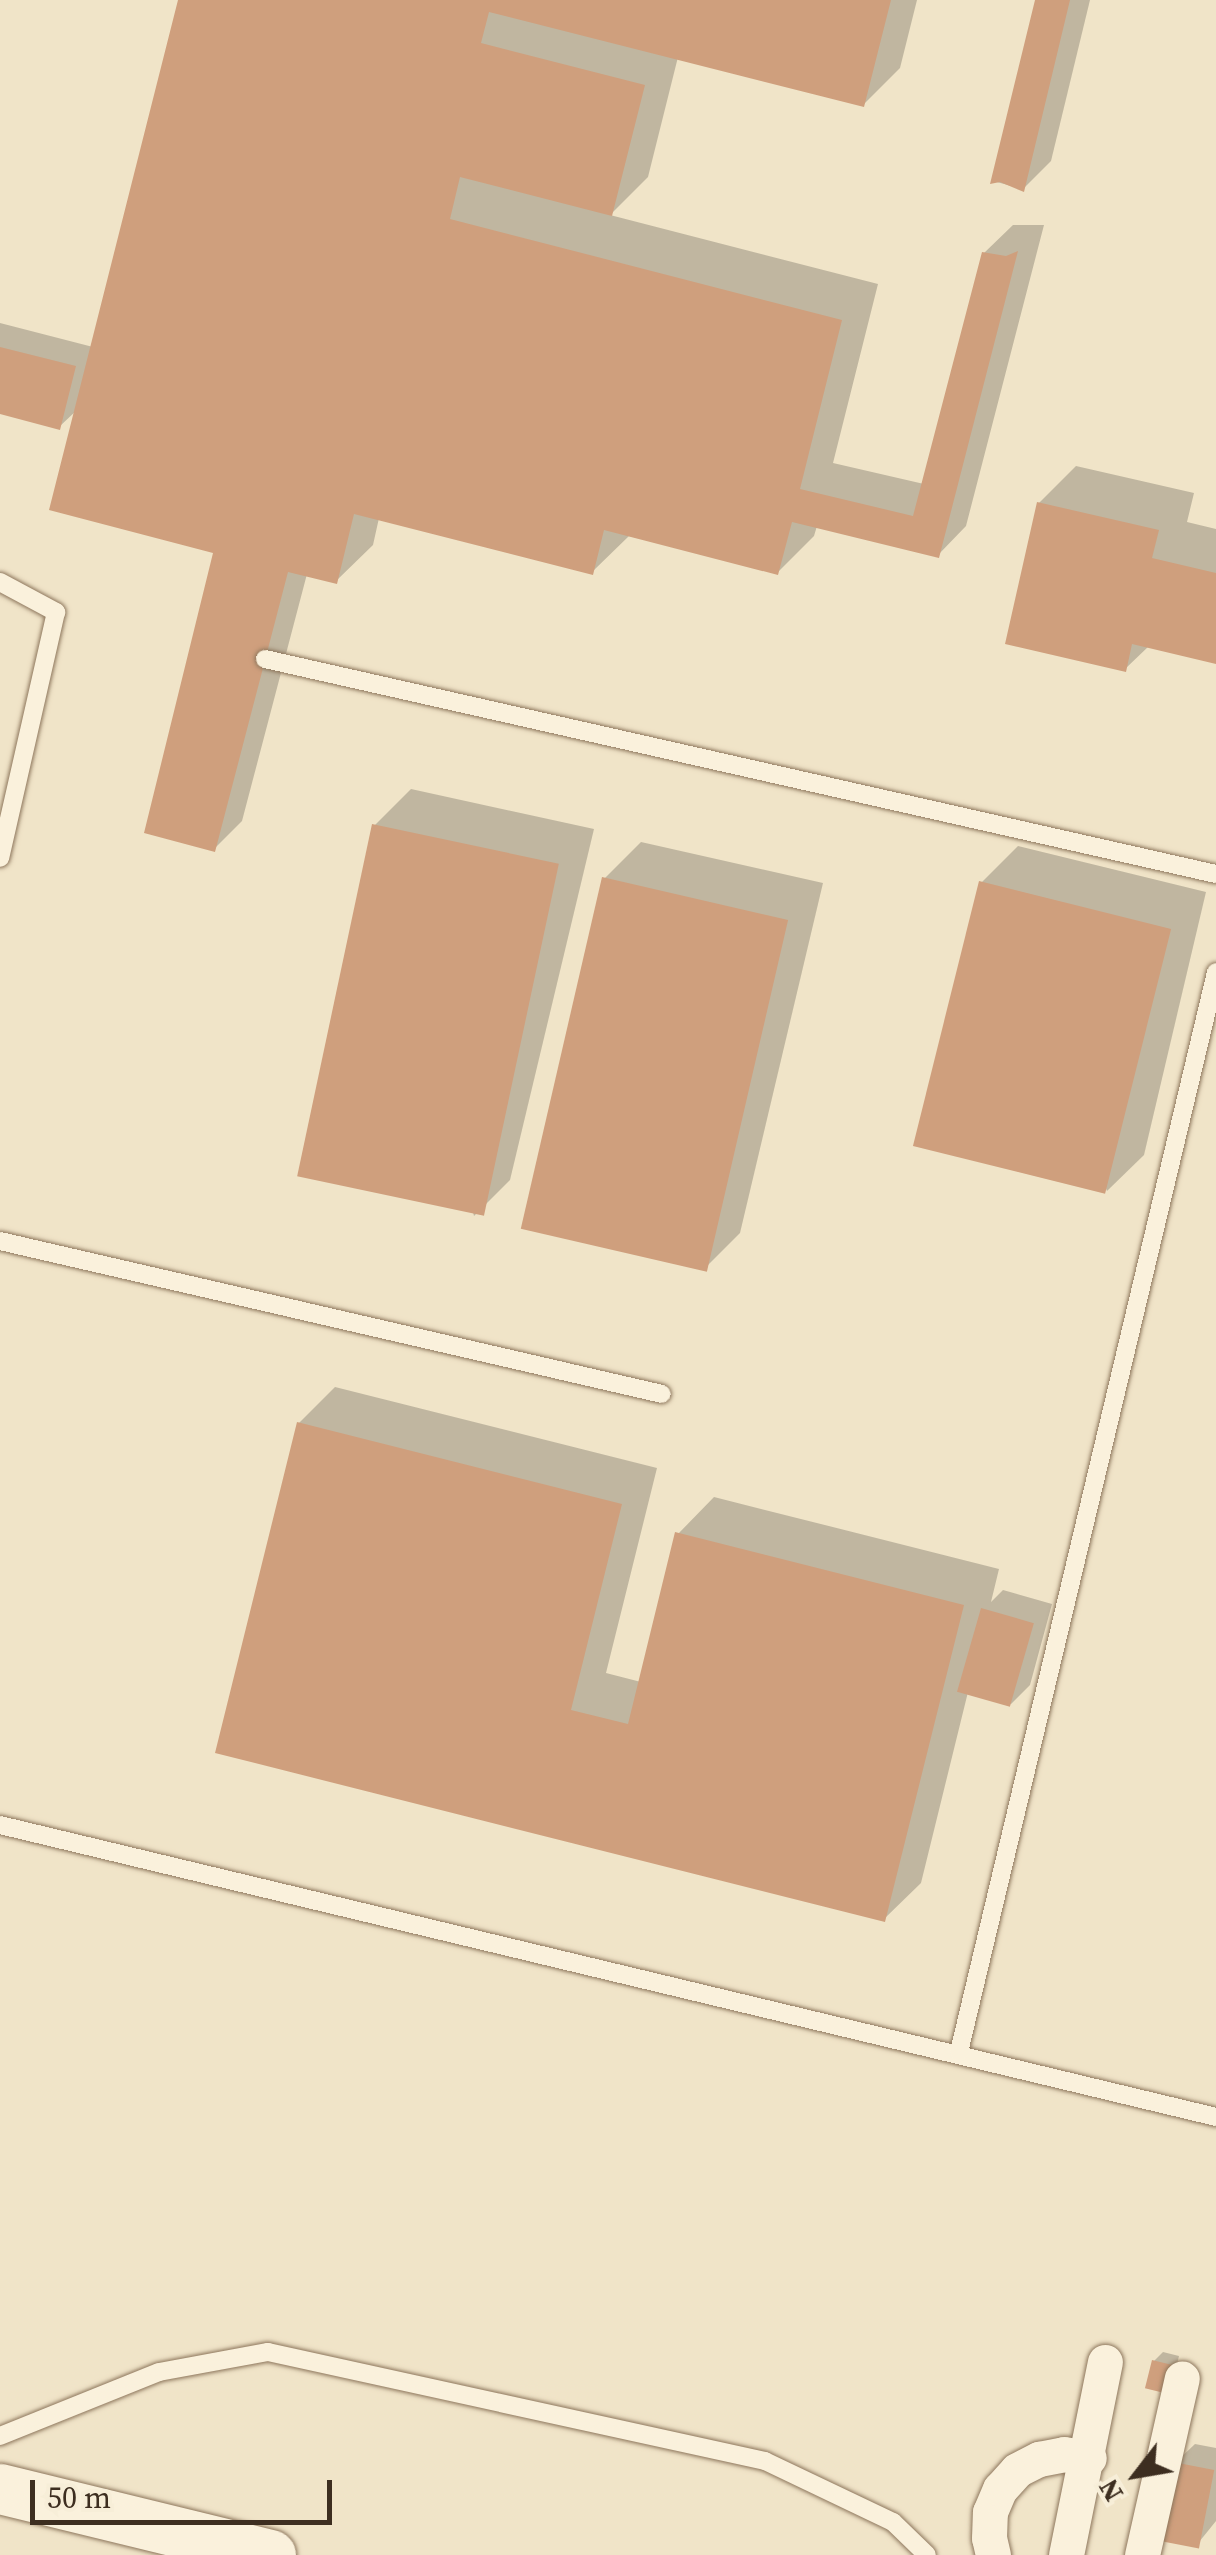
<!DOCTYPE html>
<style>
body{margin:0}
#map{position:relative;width:1216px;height:2555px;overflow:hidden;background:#f0e4c8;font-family:"Source Serif 4",serif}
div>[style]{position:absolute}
.shadow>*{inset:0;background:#0003}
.building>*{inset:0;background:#cf9f7d;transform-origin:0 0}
.roads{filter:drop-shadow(0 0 2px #8d765c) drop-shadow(0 0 2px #8d765c)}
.service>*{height:18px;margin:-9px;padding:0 9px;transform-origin:9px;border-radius:9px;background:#faf1dc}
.minor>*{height:35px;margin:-17.5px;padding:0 17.5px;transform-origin:17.5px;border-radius:17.5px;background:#faf1dc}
.secondary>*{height:50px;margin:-25px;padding:0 25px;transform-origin:25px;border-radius:25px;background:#faf1dc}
span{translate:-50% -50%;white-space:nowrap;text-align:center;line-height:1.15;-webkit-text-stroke:10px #f7eed8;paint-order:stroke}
.north{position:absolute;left:1086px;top:2425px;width:100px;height:100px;-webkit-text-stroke:8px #f7eed8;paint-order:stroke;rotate:239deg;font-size:28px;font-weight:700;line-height:40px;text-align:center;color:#3d2e20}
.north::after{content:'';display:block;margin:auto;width:35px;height:45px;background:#3d2e20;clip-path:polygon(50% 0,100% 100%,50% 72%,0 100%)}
.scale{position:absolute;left:30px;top:2480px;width:302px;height:45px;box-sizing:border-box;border:5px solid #3d2e20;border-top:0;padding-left:12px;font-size:30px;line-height:35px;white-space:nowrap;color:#3d2e20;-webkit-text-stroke:8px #f7eed8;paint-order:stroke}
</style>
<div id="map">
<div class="shadow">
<div style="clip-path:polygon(181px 0,917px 0,900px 68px,863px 105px,678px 57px,648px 177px,610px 215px,878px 284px,833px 463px,924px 484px,984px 253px,1013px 225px,1044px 225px,966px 526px,938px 555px,817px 526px,814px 536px,778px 572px,629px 536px,592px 572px,379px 518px,373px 545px,336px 581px,307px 574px,242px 821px,214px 849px,218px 551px,78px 409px,59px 427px,0 412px,0 323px,93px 347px)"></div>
<div style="clip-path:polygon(1037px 0,1090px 0,1051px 161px,1023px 189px,993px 181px)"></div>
<div style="clip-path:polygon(1076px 466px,1194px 493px,1187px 522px,1216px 529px,1216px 661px,1149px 646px,1125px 669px,1039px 503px)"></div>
<div style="clip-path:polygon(411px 789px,594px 829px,510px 1180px,474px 1216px,375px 825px)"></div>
<div style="clip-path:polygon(641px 842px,823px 883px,740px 1233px,703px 1270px,604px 879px)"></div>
<div style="clip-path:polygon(1018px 846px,1206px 892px,1144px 1155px,1107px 1191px,981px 883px)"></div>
<div style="clip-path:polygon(335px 1387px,657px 1468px,606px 1673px,641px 1682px,678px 1534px,714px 1497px,999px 1569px,991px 1602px,1003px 1590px,1052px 1604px,1030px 1685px,1011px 1704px,968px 1692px,921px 1883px,884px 1919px,218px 1751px,299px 1423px)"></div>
<div style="clip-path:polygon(1163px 2352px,1179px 2356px,1173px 2381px,1154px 2361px)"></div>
<div style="clip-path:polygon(1195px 2444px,1216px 2448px,1216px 2521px,1195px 2547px,1175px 2463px)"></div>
</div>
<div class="building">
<div style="clip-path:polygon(178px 0,891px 0,864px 107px,489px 12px,481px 43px,645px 85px,612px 216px,460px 177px,450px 219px,842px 320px,800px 489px,913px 516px,982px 252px,1006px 256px,1018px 251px,939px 558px,792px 522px,778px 575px,604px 530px,593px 575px,354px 514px,337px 584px,288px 572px,215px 852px,144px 833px,213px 553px,49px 510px)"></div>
<div style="clip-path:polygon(1035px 0,1070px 0,1024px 192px,1000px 182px,990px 184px)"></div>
<div style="clip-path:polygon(0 347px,76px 366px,60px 430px,0 414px)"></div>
<div style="clip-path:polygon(1037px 502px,1159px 530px,1152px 558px,1216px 573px,1216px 664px,1132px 644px,1126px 672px,1005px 644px)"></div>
<div style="left:372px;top:824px;width:191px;height:360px;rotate:12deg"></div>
<div style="left:602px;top:877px;width:191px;height:361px;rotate:13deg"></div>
<div style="left:979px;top:881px;width:198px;height:273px;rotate:14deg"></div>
<div style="clip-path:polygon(297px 1422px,622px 1504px,571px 1710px,628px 1724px,675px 1532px,964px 1605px,885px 1922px,215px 1753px)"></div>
<div style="left:981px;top:1608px;width:55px;height:87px;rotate:16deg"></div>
<div style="left:1152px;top:2360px;width:21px;height:29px;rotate:14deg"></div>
<div style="left:1173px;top:2462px;width:42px;height:80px;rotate:11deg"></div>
</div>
<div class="roads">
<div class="service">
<div style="left:0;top:582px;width:64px;rotate:28.2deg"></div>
<div style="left:56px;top:612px;width:252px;rotate:102.8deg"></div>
<div style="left:265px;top:659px;width:975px;rotate:12.74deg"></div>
<div style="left:0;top:1241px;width:679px;rotate:13.01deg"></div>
<div style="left:0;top:1825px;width:1251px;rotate:13.5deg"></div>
<div style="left:959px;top:2052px;width:1110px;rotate:-76.61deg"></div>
<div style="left:0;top:2436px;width:171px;rotate:-21.9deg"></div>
<div style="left:159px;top:2372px;width:111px;rotate:-10.4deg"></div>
<div style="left:268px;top:2352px;width:509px;rotate:12.37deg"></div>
<div style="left:765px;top:2461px;width:142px;rotate:25.5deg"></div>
<div style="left:893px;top:2522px;width:47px;rotate:44.1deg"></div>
</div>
<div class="minor">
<div style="left:993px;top:2555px;width:17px;rotate:-103deg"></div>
<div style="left:989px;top:2538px;width:26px;rotate:-88deg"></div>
<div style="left:990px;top:2512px;width:25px;rotate:-67deg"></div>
<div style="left:1000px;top:2489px;width:25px;rotate:-48deg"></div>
<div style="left:1017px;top:2470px;width:25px;rotate:-27deg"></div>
<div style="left:1039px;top:2459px;width:25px;rotate:-11deg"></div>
<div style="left:1064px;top:2454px;width:25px;rotate:9deg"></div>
<div style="left:1066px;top:2555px;width:197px;rotate:-78.6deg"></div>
<div style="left:1142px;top:2555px;width:181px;rotate:-77.3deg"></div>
</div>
<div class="secondary">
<div style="left:0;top:2489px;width:279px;rotate:13.7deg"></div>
</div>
</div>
<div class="north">N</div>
<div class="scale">50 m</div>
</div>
